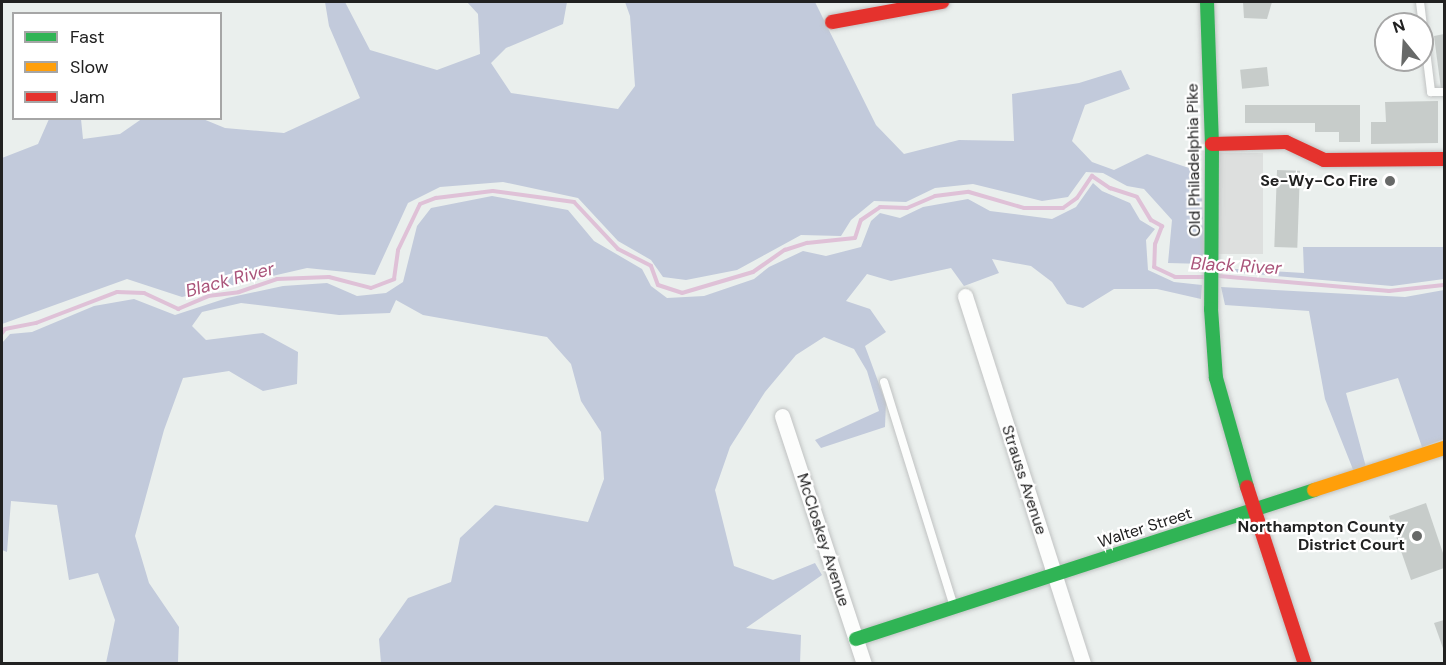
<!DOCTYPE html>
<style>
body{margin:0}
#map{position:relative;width:1446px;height:665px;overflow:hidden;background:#eaefed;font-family:"DM Sans",sans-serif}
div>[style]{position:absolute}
.forest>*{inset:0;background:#c2cadb}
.parking>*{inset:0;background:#dddfde;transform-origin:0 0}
.stream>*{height:4px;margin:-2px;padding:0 2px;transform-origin:2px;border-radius:2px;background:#dfc1d7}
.building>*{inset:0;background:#c7ccca;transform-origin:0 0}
.roads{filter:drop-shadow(0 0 2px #c0c2c2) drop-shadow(0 0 2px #c0c2c2)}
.lane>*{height:8px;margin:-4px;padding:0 4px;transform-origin:4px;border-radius:4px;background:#fcfdfc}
.street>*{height:15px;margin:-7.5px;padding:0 7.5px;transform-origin:7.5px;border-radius:7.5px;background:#fcfdfc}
.fast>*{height:14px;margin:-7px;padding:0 7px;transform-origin:7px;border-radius:7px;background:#30b455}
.slow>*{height:14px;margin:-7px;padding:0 7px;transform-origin:7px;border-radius:7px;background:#ff9f0a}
.jam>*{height:14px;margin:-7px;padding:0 7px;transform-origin:7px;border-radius:7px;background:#e5322d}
.dots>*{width:16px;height:16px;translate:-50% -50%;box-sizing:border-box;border:3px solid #fff;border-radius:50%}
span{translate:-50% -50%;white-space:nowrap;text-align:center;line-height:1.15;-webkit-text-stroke:4.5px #fff;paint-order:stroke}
.street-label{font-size:16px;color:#212121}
.poi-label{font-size:16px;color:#212121;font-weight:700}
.right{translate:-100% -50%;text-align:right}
.water-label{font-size:18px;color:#aa547a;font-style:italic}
.frame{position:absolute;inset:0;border:3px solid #212121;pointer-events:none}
.legend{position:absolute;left:12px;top:12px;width:210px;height:108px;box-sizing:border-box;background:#fff;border:2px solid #a6a6a6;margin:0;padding:8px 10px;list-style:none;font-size:18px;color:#212121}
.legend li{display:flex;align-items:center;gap:12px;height:30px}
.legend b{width:30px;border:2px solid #a6a6a6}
.north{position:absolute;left:1374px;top:12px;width:60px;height:60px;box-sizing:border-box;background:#fff;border:2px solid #a6a6a6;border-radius:50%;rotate:342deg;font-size:16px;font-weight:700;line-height:24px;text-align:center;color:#212121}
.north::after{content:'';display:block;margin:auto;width:21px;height:27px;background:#676968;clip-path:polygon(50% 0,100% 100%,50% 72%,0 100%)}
</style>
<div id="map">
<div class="forest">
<div style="clip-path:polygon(325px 2px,345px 2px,370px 50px,437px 70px,480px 54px,478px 14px,467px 2px,567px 2px,563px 24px,506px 48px,491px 63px,511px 93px,618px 109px,635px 86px,630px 16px,625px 2px,815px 2px,876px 125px,904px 154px,959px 140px,1014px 141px,1012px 94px,1079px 83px,1121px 70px,1130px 89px,1085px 105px,1072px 141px,1092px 162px,1114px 170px,1147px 154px,1201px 172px,1205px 264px,1168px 263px,1172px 220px,1144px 189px,1127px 186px,1103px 173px,1086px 172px,1068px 197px,1042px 201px,973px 184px,935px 188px,906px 202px,874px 201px,851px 220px,841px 236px,801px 235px,737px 270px,686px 280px,663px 277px,651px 260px,618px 241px,578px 198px,503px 182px,440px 187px,408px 203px,375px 275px,307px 268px,182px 297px,127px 279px,2px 324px,2px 158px,38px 144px,49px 119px,81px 119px,83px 139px,120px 134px,143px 118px,203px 119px,225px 128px,284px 133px,360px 98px,329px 26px)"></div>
<div style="clip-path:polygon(1093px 183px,1102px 191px,1130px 203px,1140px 220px,1155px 229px,1146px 240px,1148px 270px,1174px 282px,1202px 285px,1201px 299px,1157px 289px,1114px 289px,1083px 308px,1067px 304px,1052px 282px,1031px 266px,992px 259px,999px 273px,964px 286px,951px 268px,891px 281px,867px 274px,846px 301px,870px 309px,886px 332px,865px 346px,886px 403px,885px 427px,821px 448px,815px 440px,879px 411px,867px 371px,854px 349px,824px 337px,796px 355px,765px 392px,730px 447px,715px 490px,734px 566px,773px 580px,815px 563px,822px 575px,746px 628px,801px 635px,800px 664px,381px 663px,379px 639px,408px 598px,451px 582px,460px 538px,495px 505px,588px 522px,604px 479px,601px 432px,581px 401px,571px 364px,547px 337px,423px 315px,396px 300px,390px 313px,339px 315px,241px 303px,202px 312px,192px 326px,206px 340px,263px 333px,298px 352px,297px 384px,263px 391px,229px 371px,183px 378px,164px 430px,135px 536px,149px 583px,179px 627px,178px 663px,106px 663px,115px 620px,98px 573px,69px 580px,57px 505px,11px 501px,7px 552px,2px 550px,2px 343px,10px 334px,32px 332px,94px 306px,134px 299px,175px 315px,227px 298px,283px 286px,327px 283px,357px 296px,386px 293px,403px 282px,417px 226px,431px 208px,492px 196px,568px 210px,594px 241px,642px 269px,651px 286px,667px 298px,704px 296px,754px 279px,769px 267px,803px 251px,826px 256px,861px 247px,871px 221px,880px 213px,900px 218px,923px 207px,968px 199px,990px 211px,1052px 219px,1076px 207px)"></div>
<div style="clip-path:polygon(1303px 247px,1444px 247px,1444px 279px,1392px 286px,1219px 271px,1219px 268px,1304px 273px)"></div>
<div style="clip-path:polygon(1221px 287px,1405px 297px,1444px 290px,1444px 439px,1422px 447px,1398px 378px,1346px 393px,1366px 467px,1354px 472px,1325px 399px,1309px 311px,1225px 305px)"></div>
</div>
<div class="parking">
<div style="left:1218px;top:153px;width:45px;height:101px"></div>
</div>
<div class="stream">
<div style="left:1219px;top:276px;width:171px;rotate:5deg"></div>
<div style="left:1389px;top:291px;width:55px;rotate:-6.2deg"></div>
<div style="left:2px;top:333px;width:5px;rotate:-53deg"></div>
<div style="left:5px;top:329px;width:32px;rotate:-11deg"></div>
<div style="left:36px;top:323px;width:87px;rotate:-20.9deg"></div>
<div style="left:117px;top:292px;width:27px;rotate:2deg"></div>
<div style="left:144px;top:293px;width:38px;rotate:25deg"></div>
<div style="left:178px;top:309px;width:33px;rotate:-23deg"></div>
<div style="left:208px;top:296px;width:31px;rotate:-7deg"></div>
<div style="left:239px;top:292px;width:40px;rotate:-18.9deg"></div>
<div style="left:277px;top:279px;width:52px;rotate:-2.2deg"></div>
<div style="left:329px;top:277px;width:43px;rotate:14.7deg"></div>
<div style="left:371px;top:288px;width:25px;rotate:-21deg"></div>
<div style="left:394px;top:279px;width:29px;rotate:-82deg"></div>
<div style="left:398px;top:250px;width:51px;rotate:-64.4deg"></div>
<div style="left:420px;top:204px;width:17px;rotate:-21deg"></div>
<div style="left:436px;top:198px;width:57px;rotate:-7deg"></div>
<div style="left:493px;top:191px;width:82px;rotate:7.7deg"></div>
<div style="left:574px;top:202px;width:64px;rotate:46.9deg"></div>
<div style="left:618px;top:249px;width:37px;rotate:27deg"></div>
<div style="left:651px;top:266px;width:20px;rotate:70deg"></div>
<div style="left:658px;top:285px;width:25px;rotate:18deg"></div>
<div style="left:682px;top:293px;width:74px;rotate:-16.5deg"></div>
<div style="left:753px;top:272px;width:39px;rotate:-35deg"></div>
<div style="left:785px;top:250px;width:23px;rotate:-18deg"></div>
<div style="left:807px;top:243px;width:48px;rotate:-5.9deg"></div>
<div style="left:855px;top:238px;width:19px;rotate:-72deg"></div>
<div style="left:861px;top:220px;width:23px;rotate:-34deg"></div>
<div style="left:880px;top:207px;width:27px;rotate:2deg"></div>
<div style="left:907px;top:208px;width:30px;rotate:-23deg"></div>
<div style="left:935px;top:196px;width:34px;rotate:-7deg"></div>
<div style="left:969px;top:192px;width:57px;rotate:16.2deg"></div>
<div style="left:1024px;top:208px;width:39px"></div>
<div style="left:1063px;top:208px;width:17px;rotate:-36deg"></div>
<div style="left:1077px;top:198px;width:27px;rotate:-56deg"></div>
<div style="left:1092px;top:176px;width:22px;rotate:34deg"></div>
<div style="left:1110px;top:188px;width:28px;rotate:18deg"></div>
<div style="left:1137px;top:197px;width:27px;rotate:59deg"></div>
<div style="left:1151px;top:220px;width:13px;rotate:29deg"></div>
<div style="left:1162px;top:226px;width:19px;rotate:111deg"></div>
<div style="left:1155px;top:244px;width:23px;rotate:92deg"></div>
<div style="left:1154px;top:267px;width:23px;rotate:25deg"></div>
<div style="left:1175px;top:277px;width:31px"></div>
</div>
<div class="building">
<div style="clip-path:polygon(1243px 2px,1272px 2px,1267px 19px,1244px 18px)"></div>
<div style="clip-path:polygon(1444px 34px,1444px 89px,1441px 89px,1434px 36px)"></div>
<div style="left:1267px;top:67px;width:19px;height:27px;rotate:84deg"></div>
<div style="clip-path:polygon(1438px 101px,1438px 143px,1371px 144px,1371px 122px,1386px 122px,1385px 102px)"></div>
<div style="clip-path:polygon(1245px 105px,1360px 105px,1360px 142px,1339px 142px,1339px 132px,1315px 132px,1315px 123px,1245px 123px)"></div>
<div style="left:1277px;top:170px;width:23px;height:77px;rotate:2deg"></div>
<div style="clip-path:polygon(1426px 503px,1444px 556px,1444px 568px,1411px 580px,1389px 516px)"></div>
<div style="clip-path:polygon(1444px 620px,1444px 651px,1434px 623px)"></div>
</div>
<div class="roads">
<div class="lane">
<div style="left:1420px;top:2px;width:91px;rotate:83deg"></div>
<div style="left:1431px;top:92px;width:13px"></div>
<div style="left:884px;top:382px;width:236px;rotate:72.7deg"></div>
</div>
<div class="street">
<div style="left:965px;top:296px;width:386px;rotate:72.2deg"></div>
<div style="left:782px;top:416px;width:261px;rotate:71.7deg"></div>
</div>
<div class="fast">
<div style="left:1207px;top:2px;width:142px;rotate:88deg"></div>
<div style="left:1212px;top:144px;width:165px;rotate:90.3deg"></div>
<div style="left:1211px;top:309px;width:69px;rotate:85.9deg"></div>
<div style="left:1216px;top:378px;width:113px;rotate:74.1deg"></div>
<div style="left:856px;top:639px;width:482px;rotate:-18deg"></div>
</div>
<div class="slow">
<div style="left:1314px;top:490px;width:137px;rotate:-17.9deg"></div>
</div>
<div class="jam">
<div style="left:832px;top:22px;width:112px;rotate:-10.3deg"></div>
<div style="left:1212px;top:144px;width:74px;rotate:-1.5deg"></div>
<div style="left:1286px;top:142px;width:42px;rotate:25.3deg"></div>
<div style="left:1324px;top:160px;width:120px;rotate:-0.5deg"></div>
<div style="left:1247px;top:487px;width:186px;rotate:71.9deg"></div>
</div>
</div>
<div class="dots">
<div style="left:1390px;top:181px;background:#676968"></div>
<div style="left:1417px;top:536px;background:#676968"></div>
</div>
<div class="street-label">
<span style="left:1194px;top:160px;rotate:-91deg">Old Philadelphia Pike</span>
<span style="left:1024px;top:480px;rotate:72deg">Strauss Avenue</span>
<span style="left:1145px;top:528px;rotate:-18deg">Walter Street</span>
<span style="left:823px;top:540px;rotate:72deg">McCloskey Avenue</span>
</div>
<div class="poi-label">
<span class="right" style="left:1378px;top:181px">Se-Wy-Co Fire</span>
<span class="right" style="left:1405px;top:536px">Northampton County<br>District Court</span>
</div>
<div class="water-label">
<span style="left:1236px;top:266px;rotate:3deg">Black River</span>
<span style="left:230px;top:280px;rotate:-15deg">Black River</span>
</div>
<div class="frame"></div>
<ul class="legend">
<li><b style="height:8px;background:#30b455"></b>Fast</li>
<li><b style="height:8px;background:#ff9f0a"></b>Slow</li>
<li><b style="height:8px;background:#e5322d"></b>Jam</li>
</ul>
<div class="north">N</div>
</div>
